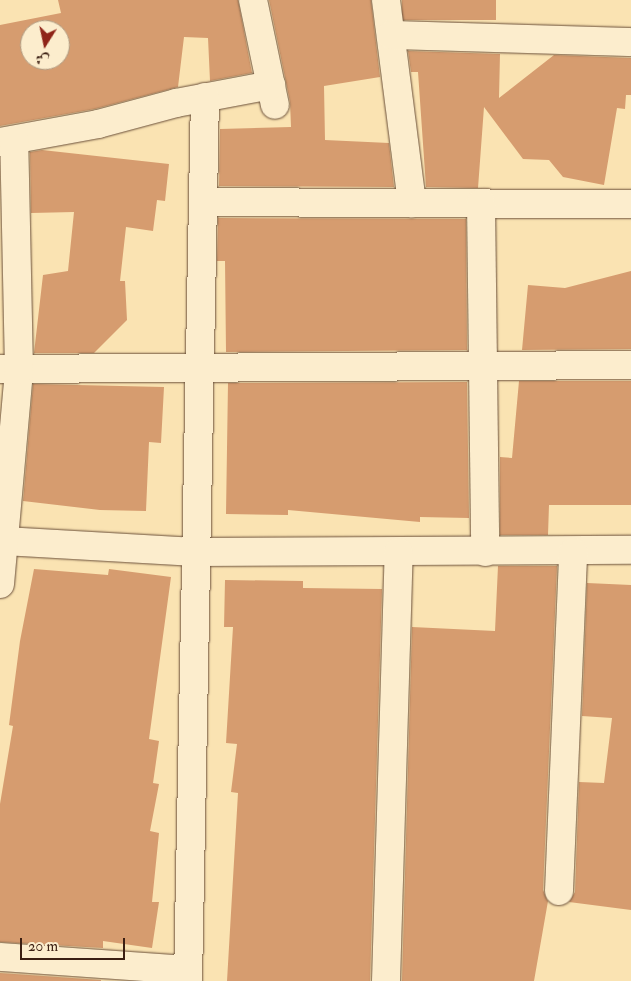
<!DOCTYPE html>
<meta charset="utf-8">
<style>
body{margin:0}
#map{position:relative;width:631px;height:981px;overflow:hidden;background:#fae3b2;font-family:"IM FELL Double Pica",Amiri,serif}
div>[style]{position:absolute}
.building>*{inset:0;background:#d69c6f;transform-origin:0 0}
.roads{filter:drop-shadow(0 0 1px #6b503a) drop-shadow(0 0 1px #6b503a)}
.minor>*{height:28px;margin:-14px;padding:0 14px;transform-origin:14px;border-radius:14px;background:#fcedcd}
span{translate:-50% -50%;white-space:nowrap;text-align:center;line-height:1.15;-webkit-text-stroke:4.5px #fcedcd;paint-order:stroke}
.north{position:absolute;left:20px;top:20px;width:50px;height:50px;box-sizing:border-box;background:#fcedcd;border:1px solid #af9b82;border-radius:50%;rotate:190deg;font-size:14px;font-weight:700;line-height:20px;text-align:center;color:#3b1f12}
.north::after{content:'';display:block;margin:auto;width:18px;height:22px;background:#8f2418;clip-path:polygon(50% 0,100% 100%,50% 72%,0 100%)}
.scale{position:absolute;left:20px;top:938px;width:105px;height:22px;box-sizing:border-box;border:2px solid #3b1f12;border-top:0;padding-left:6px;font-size:15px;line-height:18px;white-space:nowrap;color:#3b1f12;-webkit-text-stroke:4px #fcedcd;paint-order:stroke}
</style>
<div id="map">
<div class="building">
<div style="clip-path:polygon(evenodd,58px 0,238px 0,252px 73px,210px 81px,208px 38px,184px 37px,178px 87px,95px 109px,0 126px,0 25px,61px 13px,58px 0,30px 30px,60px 30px,60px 60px,30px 60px,30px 30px)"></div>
<div style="clip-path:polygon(269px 0,371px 0,380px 77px,324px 86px,325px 140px,389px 143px,394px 187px,219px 186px,220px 129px,291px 127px,290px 102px)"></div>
<div style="left:402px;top:0;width:94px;height:20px"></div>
<div style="clip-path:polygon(408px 51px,500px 54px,499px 98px,554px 55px,631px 58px,631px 95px,626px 95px,625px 109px,617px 108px,604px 185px,563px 177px,549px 160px,523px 159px,484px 107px,478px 188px,426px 187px,418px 72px,411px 72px)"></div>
<div style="clip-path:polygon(42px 150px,169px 164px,165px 201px,157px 200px,153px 231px,126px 227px,120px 281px,125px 281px,127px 320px,94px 353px,34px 353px,43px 275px,68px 271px,74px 212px,31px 213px,30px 152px)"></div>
<div style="clip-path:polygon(218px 218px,466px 219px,467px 350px,226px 352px,225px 261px,217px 261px)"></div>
<div style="clip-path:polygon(631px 271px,631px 349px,522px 350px,528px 285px,565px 288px)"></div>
<div style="clip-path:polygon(519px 381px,631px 381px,631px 505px,549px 505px,548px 535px,500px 535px,500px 457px,512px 458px)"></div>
<div style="clip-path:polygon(467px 382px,469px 518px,420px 517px,420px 522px,288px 510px,288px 515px,226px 514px,228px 383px)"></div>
<div style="clip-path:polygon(33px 384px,164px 387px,161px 443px,149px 442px,146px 511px,100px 510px,23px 501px)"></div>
<div style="clip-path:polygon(498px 566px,557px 566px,543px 890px,548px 901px,534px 981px,402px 981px,412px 627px,495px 631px)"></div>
<div style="clip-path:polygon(34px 569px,108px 575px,109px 569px,171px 577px,149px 739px,159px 741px,153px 783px,159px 784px,150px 831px,159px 833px,152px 902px,159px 902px,152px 948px,103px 941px,103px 948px,0 942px,0 804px,13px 726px,9px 725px,20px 641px)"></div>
<div style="clip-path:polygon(225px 580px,303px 581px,303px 588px,382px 589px,370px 981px,227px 981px,238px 793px,231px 792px,237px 744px,226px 743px,233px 627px,224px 627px)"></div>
<div style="clip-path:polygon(587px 583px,631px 585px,631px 910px,569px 902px,575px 892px,579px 782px,604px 783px,612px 718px,582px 716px)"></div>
<div style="clip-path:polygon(0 973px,101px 980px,101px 981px,0 981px)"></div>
</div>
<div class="roads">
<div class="minor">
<div style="left:253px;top:0;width:107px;rotate:78.2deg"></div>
<div style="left:386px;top:0;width:205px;rotate:82.7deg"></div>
<div style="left:391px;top:35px;width:240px;rotate:1.7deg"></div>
<div style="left:0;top:142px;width:100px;rotate:-10.4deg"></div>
<div style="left:98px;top:124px;width:81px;rotate:-15.1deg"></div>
<div style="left:176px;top:103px;width:97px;rotate:-10.7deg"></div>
<div style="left:203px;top:202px;width:428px;rotate:0.3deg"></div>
<div style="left:481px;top:203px;width:349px;rotate:89.3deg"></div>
<div style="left:0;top:369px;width:631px;rotate:-0.36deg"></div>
<div style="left:4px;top:541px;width:192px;rotate:3.3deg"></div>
<div style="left:196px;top:552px;width:435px;rotate:-0.3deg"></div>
<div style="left:0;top:584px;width:215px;rotate:-84.9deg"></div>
<div style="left:19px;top:370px;width:230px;rotate:-91.2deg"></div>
<div style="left:559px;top:891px;width:339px;rotate:-87.6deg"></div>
<div style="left:0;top:957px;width:188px;rotate:4deg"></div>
<div style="left:188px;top:981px;width:884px;rotate:-88.9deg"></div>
<div style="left:386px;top:981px;width:429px;rotate:-88.3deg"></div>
</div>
</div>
<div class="north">ش</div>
<div class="scale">20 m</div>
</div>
